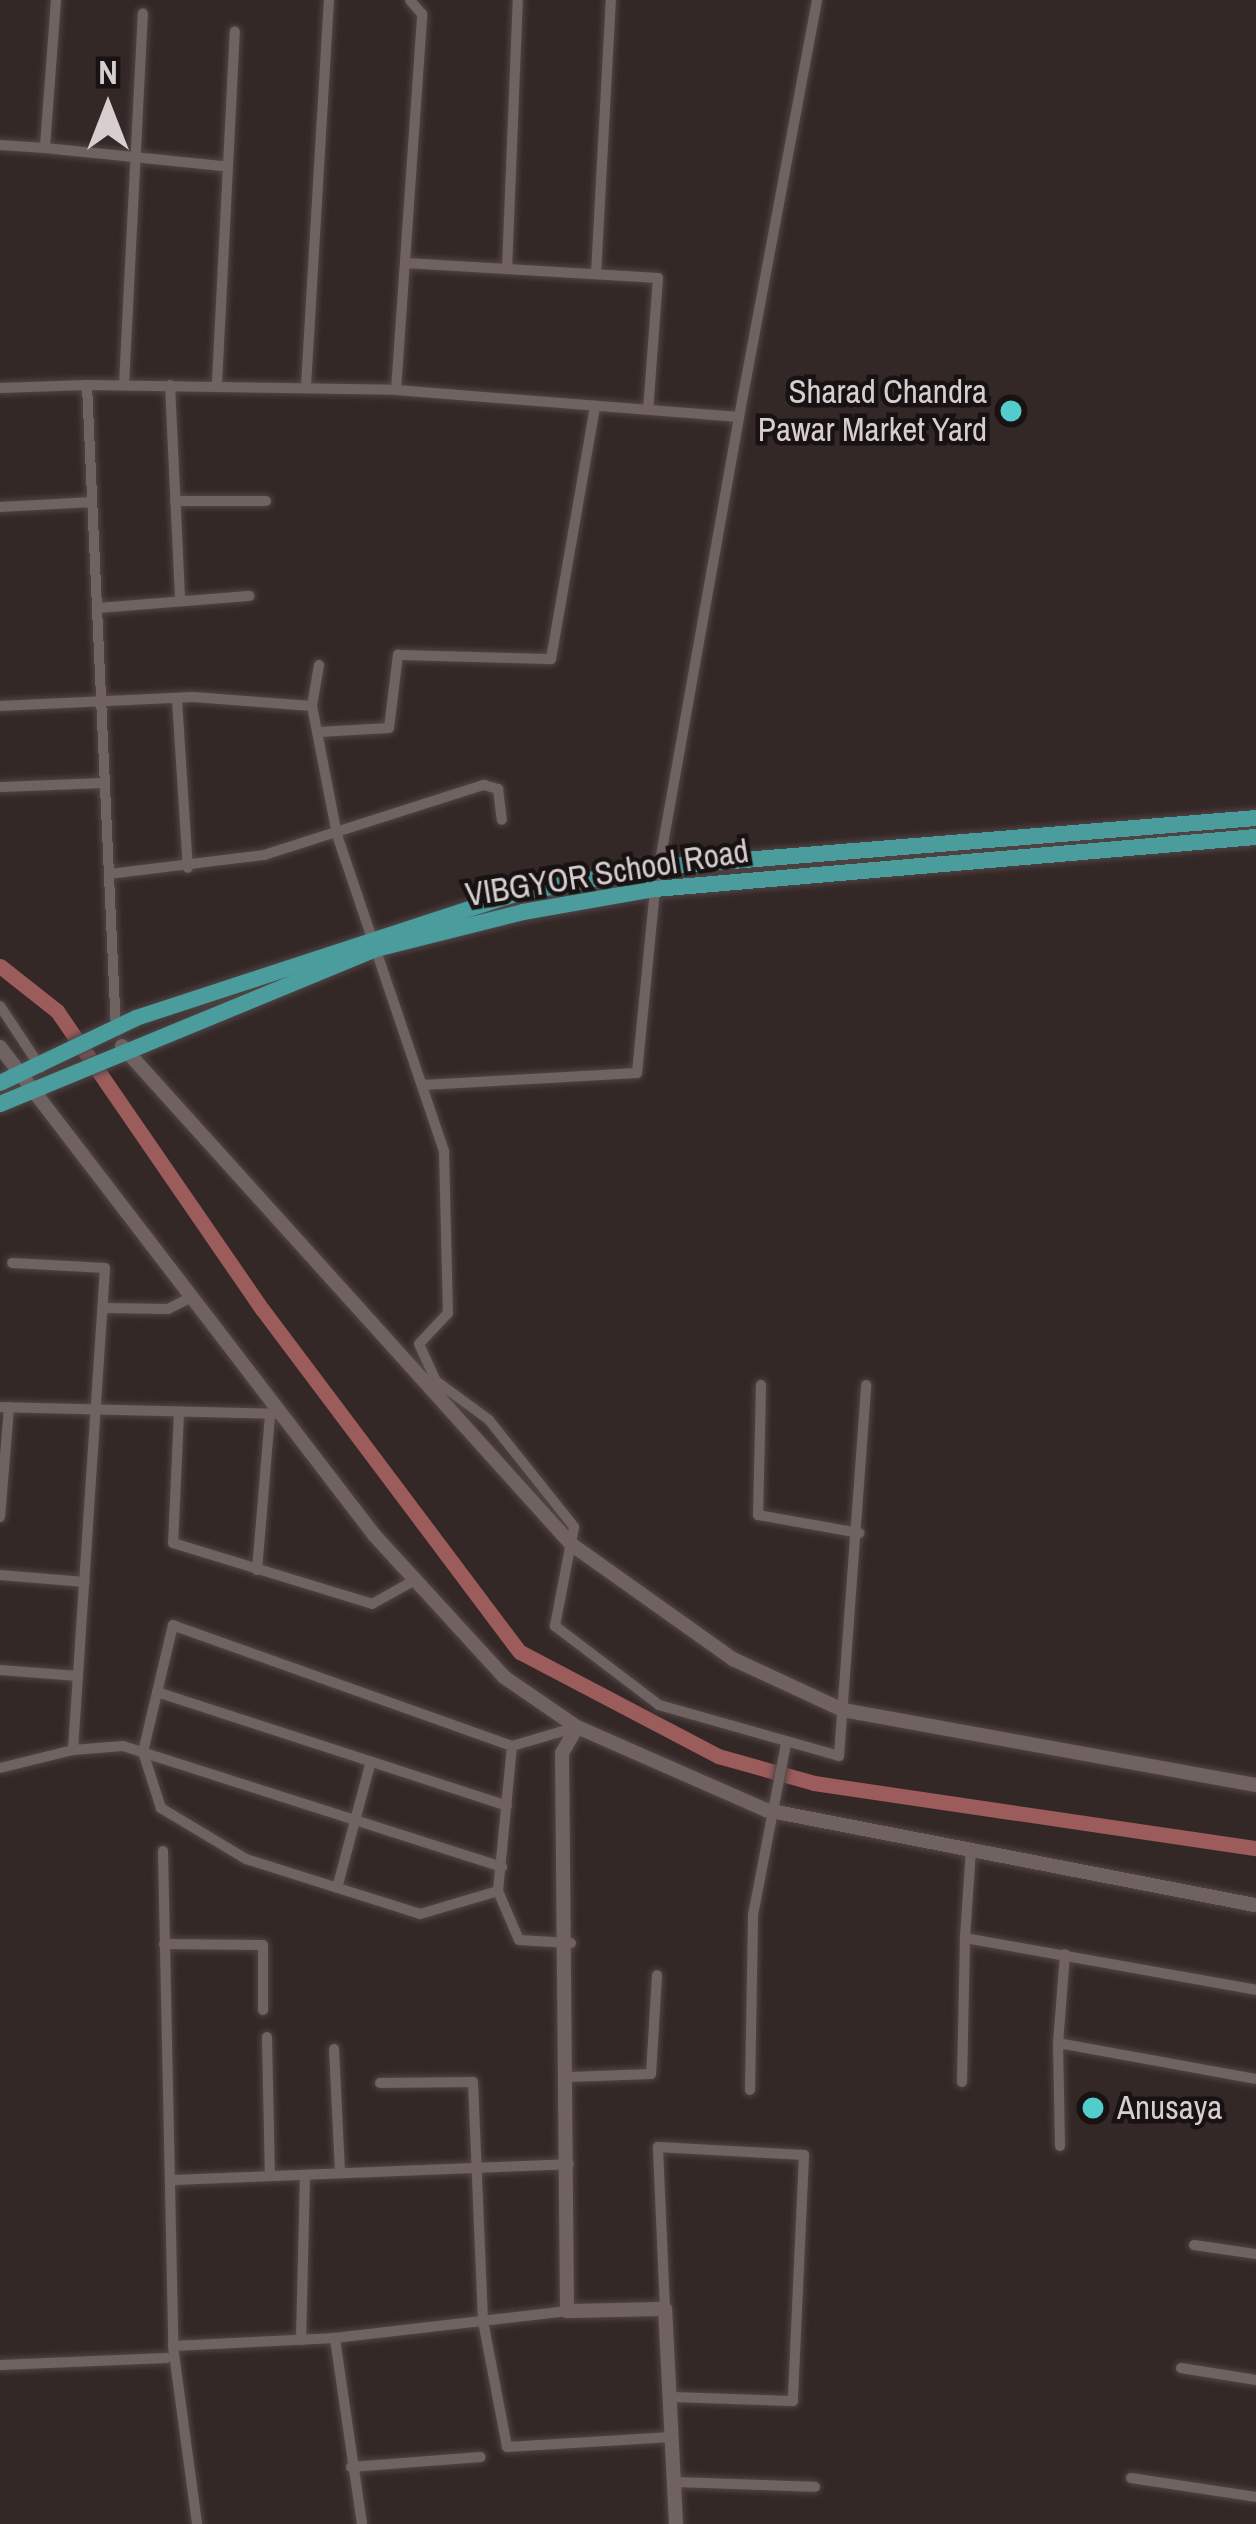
<!DOCTYPE html>
<style>
body{margin:0}
#map{position:relative;width:1256px;height:2524px;overflow:hidden;background:#342827;font-family:"Archivo Narrow",sans-serif}
div>[style]{position:absolute}
.canal>*{height:15px;margin:-7.5px;padding:0 7.5px;transform-origin:7.5px;border-radius:7.5px;background:#9c5c5b}
.roads{filter:drop-shadow(0 0 3px #504545) drop-shadow(0 0 3px #504545)}
.minor>*{height:10px;margin:-5px;padding:0 5px;transform-origin:5px;border-radius:5px;background:#716262}
.tertiary>*{height:14px;margin:-7px;padding:0 7px;transform-origin:7px;border-radius:7px;background:#716262}
.primary>*{height:16px;margin:-8px;padding:0 8px;transform-origin:8px;border-radius:8px;background:#4b9c9c}
.dots>*{width:33px;height:33px;translate:-50% -50%;box-sizing:border-box;border:6px solid #181212;border-radius:50%}
span{translate:-50% -50%;white-space:nowrap;text-align:center;line-height:1.15;-webkit-text-stroke:9px #181212;paint-order:stroke}
.poi-label{font-size:33px;color:#d7cfcf}
.right{translate:-100% -50%;text-align:right}
.left{translate:0 -50%;text-align:left}
.street-label{font-size:33px;color:#d7cfcf}
.north{position:absolute;left:48px;top:48px;width:120px;height:120px;-webkit-text-stroke:9px #181212;paint-order:stroke;rotate:0deg;font-size:33px;font-weight:700;line-height:48px;text-align:center;color:#d7cfcf}
.north::after{content:'';display:block;margin:auto;width:42px;height:54px;background:#d7cfcf;clip-path:polygon(50% 0,100% 100%,50% 72%,0 100%)}
</style>
<div id="map">
<div class="canal">
<div style="left:0;top:966px;width:73px;rotate:38.3deg"></div>
<div style="left:57px;top:1011px;width:362px;rotate:55.5deg"></div>
<div style="left:262px;top:1309px;width:429px;rotate:53.1deg"></div>
<div style="left:520px;top:1652px;width:224px;rotate:27.7deg"></div>
<div style="left:718px;top:1756px;width:100px;rotate:15.7deg"></div>
<div style="left:814px;top:1783px;width:447px;rotate:8.4deg"></div>
</div>
<div class="roads">
<div class="minor">
<div style="left:56px;top:0;width:148px;rotate:94.3deg"></div>
<div style="left:45px;top:148px;width:178px;rotate:5.8deg"></div>
<div style="left:0;top:145px;width:45px;rotate:3.8deg"></div>
<div style="left:406px;top:263px;width:252px;rotate:3.4deg"></div>
<div style="left:658px;top:278px;width:132px;rotate:94.3deg"></div>
<div style="left:507px;top:269px;width:269px;rotate:-87.7deg"></div>
<div style="left:596px;top:274px;width:274px;rotate:-86.9deg"></div>
<div style="left:217px;top:383px;width:352px;rotate:-87.1deg"></div>
<div style="left:87px;top:385px;width:309px;rotate:0.9deg"></div>
<div style="left:396px;top:390px;width:344px;rotate:4.5deg"></div>
<div style="left:739px;top:417px;width:424px;rotate:-79.4deg"></div>
<div style="left:124px;top:385px;width:372px;rotate:-87.1deg"></div>
<div style="left:170px;top:385px;width:214px;rotate:87.3deg"></div>
<div style="left:306px;top:386px;width:387px;rotate:-86.6deg"></div>
<div style="left:0;top:388px;width:87px;rotate:-2deg"></div>
<div style="left:87px;top:385px;width:647px;rotate:87.43deg"></div>
<div style="left:396px;top:390px;width:377px;rotate:-86deg"></div>
<div style="left:422px;top:14px;width:18px;rotate:-131deg"></div>
<div style="left:175px;top:501px;width:91px"></div>
<div style="left:0;top:507px;width:92px;rotate:-3.1deg"></div>
<div style="left:97px;top:608px;width:153px;rotate:-4.5deg"></div>
<div style="left:319px;top:665px;width:42px;rotate:99.7deg"></div>
<div style="left:312px;top:706px;width:131px;rotate:79deg"></div>
<div style="left:337px;top:835px;width:334px;rotate:71.3deg"></div>
<div style="left:444px;top:1151px;width:162px;rotate:88.6deg"></div>
<div style="left:448px;top:1313px;width:42px;rotate:133.1deg"></div>
<div style="left:419px;top:1344px;width:41px;rotate:65.3deg"></div>
<div style="left:436px;top:1381px;width:66px;rotate:36.3deg"></div>
<div style="left:489px;top:1420px;width:137px;rotate:51.5deg"></div>
<div style="left:574px;top:1527px;width:101px;rotate:100.9deg"></div>
<div style="left:555px;top:1626px;width:131px;rotate:37.2deg"></div>
<div style="left:659px;top:1705px;width:187px;rotate:15.8deg"></div>
<div style="left:839px;top:1756px;width:372px;rotate:-85.8deg"></div>
<div style="left:177px;top:700px;width:168px;rotate:86.3deg"></div>
<div style="left:0;top:706px;width:193px;rotate:-2.7deg"></div>
<div style="left:193px;top:697px;width:119px;rotate:4.3deg"></div>
<div style="left:319px;top:732px;width:70px;rotate:-3.3deg"></div>
<div style="left:389px;top:728px;width:74px;rotate:-83deg"></div>
<div style="left:398px;top:655px;width:153px;rotate:1.5deg"></div>
<div style="left:551px;top:659px;width:257px;rotate:-80.1deg"></div>
<div style="left:0;top:787px;width:105px;rotate:-2.2deg"></div>
<div style="left:109px;top:874px;width:156px;rotate:-7deg"></div>
<div style="left:264px;top:855px;width:231px;rotate:-17.7deg"></div>
<div style="left:484px;top:785px;width:15px;rotate:16deg"></div>
<div style="left:498px;top:789px;width:31px;rotate:83deg"></div>
<div style="left:0;top:1006px;width:74px;rotate:56.5deg"></div>
<div style="left:424px;top:1085px;width:213px;rotate:-3.2deg"></div>
<div style="left:637px;top:1073px;width:185px;rotate:-84.4deg"></div>
<div style="left:655px;top:889px;width:479px;rotate:-79.9deg"></div>
<div style="left:103px;top:1308px;width:65px;rotate:0.9deg"></div>
<div style="left:168px;top:1309px;width:27px;rotate:-27deg"></div>
<div style="left:761px;top:1385px;width:130px;rotate:91.3deg"></div>
<div style="left:758px;top:1515px;width:103px;rotate:10.1deg"></div>
<div style="left:0;top:1407px;width:281px;rotate:1.4deg"></div>
<div style="left:179px;top:1413px;width:130px;rotate:92.6deg"></div>
<div style="left:173px;top:1543px;width:208px;rotate:17deg"></div>
<div style="left:372px;top:1604px;width:49px;rotate:-29.2deg"></div>
<div style="left:0;top:1517px;width:110px;rotate:-85.3deg"></div>
<div style="left:257px;top:1570px;width:157px;rotate:-85.2deg"></div>
<div style="left:0;top:1575px;width:85px;rotate:4.7deg"></div>
<div style="left:0;top:1670px;width:78px;rotate:4.4deg"></div>
<div style="left:157px;top:1692px;width:368px;rotate:18deg"></div>
<div style="left:512px;top:1746px;width:360px;rotate:-160.4deg"></div>
<div style="left:173px;top:1625px;width:130px;rotate:103.3deg"></div>
<div style="left:143px;top:1752px;width:59px;rotate:72.2deg"></div>
<div style="left:161px;top:1808px;width:99px;rotate:31deg"></div>
<div style="left:246px;top:1859px;width:182px;rotate:17.5deg"></div>
<div style="left:420px;top:1914px;width:81px;rotate:-16.4deg"></div>
<div style="left:498px;top:1891px;width:146px;rotate:-84.5deg"></div>
<div style="left:512px;top:1746px;width:68px;rotate:-16.3deg"></div>
<div style="left:73px;top:1750px;width:50px;rotate:-4.6deg"></div>
<div style="left:123px;top:1746px;width:398px;rotate:17.7deg"></div>
<div style="left:0;top:1768px;width:75px;rotate:-13.9deg"></div>
<div style="left:73px;top:1750px;width:483px;rotate:-86.2deg"></div>
<div style="left:105px;top:1268px;width:93px;rotate:-176.9deg"></div>
<div style="left:971px;top:1849px;width:89px;rotate:93.9deg"></div>
<div style="left:965px;top:1938px;width:296px;rotate:10.1deg"></div>
<div style="left:163px;top:1851px;width:495px;rotate:88.8deg"></div>
<div style="left:173px;top:2346px;width:162px;rotate:-2.8deg"></div>
<div style="left:337px;top:1888px;width:127px;rotate:-75deg"></div>
<div style="left:498px;top:1891px;width:53px;rotate:66.8deg"></div>
<div style="left:519px;top:1940px;width:52px;rotate:3.3deg"></div>
<div style="left:164px;top:1944px;width:99px;rotate:0.6deg"></div>
<div style="left:263px;top:1945px;width:65px;rotate:90deg"></div>
<div style="left:267px;top:2037px;width:139px;rotate:88.8deg"></div>
<div style="left:1058px;top:2043px;width:89px;rotate:-85.5deg"></div>
<div style="left:334px;top:2049px;width:124px;rotate:87.2deg"></div>
<div style="left:569px;top:2077px;width:82px;rotate:-2.1deg"></div>
<div style="left:651px;top:2074px;width:99px;rotate:-86.5deg"></div>
<div style="left:962px;top:2082px;width:144px;rotate:-88.8deg"></div>
<div style="left:380px;top:2083px;width:93px;rotate:-0.6deg"></div>
<div style="left:473px;top:2082px;width:239px;rotate:87.6deg"></div>
<div style="left:483px;top:2321px;width:128px;rotate:79.2deg"></div>
<div style="left:507px;top:2447px;width:165px;rotate:-3.5deg"></div>
<div style="left:750px;top:2090px;width:175px;rotate:-89deg"></div>
<div style="left:753px;top:1915px;width:174px;rotate:-79.1deg"></div>
<div style="left:1060px;top:2146px;width:103px;rotate:-91.1deg"></div>
<div style="left:1058px;top:2043px;width:201px;rotate:10.3deg"></div>
<div style="left:173px;top:2180px;width:396px;rotate:-2.3deg"></div>
<div style="left:1194px;top:2245px;width:63px;rotate:8.3deg"></div>
<div style="left:665px;top:2309px;width:162px;rotate:-92.5deg"></div>
<div style="left:658px;top:2147px;width:146px;rotate:3.1deg"></div>
<div style="left:804px;top:2155px;width:246px;rotate:92.6deg"></div>
<div style="left:793px;top:2401px;width:123px;rotate:-178.1deg"></div>
<div style="left:301px;top:2340px;width:165px;rotate:-88.6deg"></div>
<div style="left:173px;top:2346px;width:180px;rotate:82.3deg"></div>
<div style="left:0;top:2365px;width:167px;rotate:-2.4deg"></div>
<div style="left:1181px;top:2368px;width:76px;rotate:9.1deg"></div>
<div style="left:351px;top:2467px;width:130px;rotate:-4.4deg"></div>
<div style="left:1131px;top:2478px;width:126px;rotate:8.6deg"></div>
<div style="left:674px;top:2482px;width:141px;rotate:2deg"></div>
<div style="left:362px;top:2524px;width:188px;rotate:-98.3deg"></div>
<div style="left:335px;top:2338px;width:234px;rotate:-6.6deg"></div>
</div>
<div class="tertiary">
<div style="left:122px;top:1046px;width:671px;rotate:47.96deg"></div>
<div style="left:571px;top:1544px;width:199px;rotate:35.4deg"></div>
<div style="left:733px;top:1659px;width:121px;rotate:24.9deg"></div>
<div style="left:843px;top:1710px;width:420px;rotate:10.3deg"></div>
<div style="left:0;top:1047px;width:616px;rotate:52.52deg"></div>
<div style="left:375px;top:1536px;width:191px;rotate:47.5deg"></div>
<div style="left:504px;top:1677px;width:88px;rotate:34.4deg"></div>
<div style="left:676px;top:2524px;width:215px;rotate:-92.9deg"></div>
<div style="left:665px;top:2309px;width:98px;rotate:178.8deg"></div>
<div style="left:567px;top:2311px;width:558px;rotate:-90.51deg"></div>
<div style="left:562px;top:1753px;width:30px;rotate:-60deg"></div>
<div style="left:577px;top:1727px;width:206px;rotate:23.7deg"></div>
<div style="left:766px;top:1810px;width:499px;rotate:11deg"></div>
</div>
<div class="primary">
<div style="left:0;top:1083px;width:151px;rotate:-25.5deg"></div>
<div style="left:136px;top:1018px;width:403px;rotate:-18.1deg"></div>
<div style="left:519px;top:893px;width:142px;rotate:-10.5deg"></div>
<div style="left:659px;top:867px;width:599px;rotate:-4.69deg"></div>
<div style="left:0;top:1104px;width:407px;rotate:-22.4deg"></div>
<div style="left:376px;top:949px;width:152px;rotate:-14.1deg"></div>
<div style="left:523px;top:912px;width:134px;rotate:-9.9deg"></div>
<div style="left:655px;top:889px;width:603px;rotate:-4.95deg"></div>
</div>
</div>
<div class="dots">
<div style="left:1011px;top:411px;background:#52cdcc"></div>
<div style="left:1093px;top:2108px;background:#52cdcc"></div>
</div>
<div class="poi-label">
<span class="right" style="left:987px;top:411px">Sharad Chandra<br>Pawar Market Yard</span>
<span class="left" style="left:1117px;top:2108px">Anusaya</span>
</div>
<div class="street-label">
<span style="left:607px;top:873px;rotate:-9deg">VIBGYOR School Road</span>
</div>
<div class="north">N</div>
</div>
